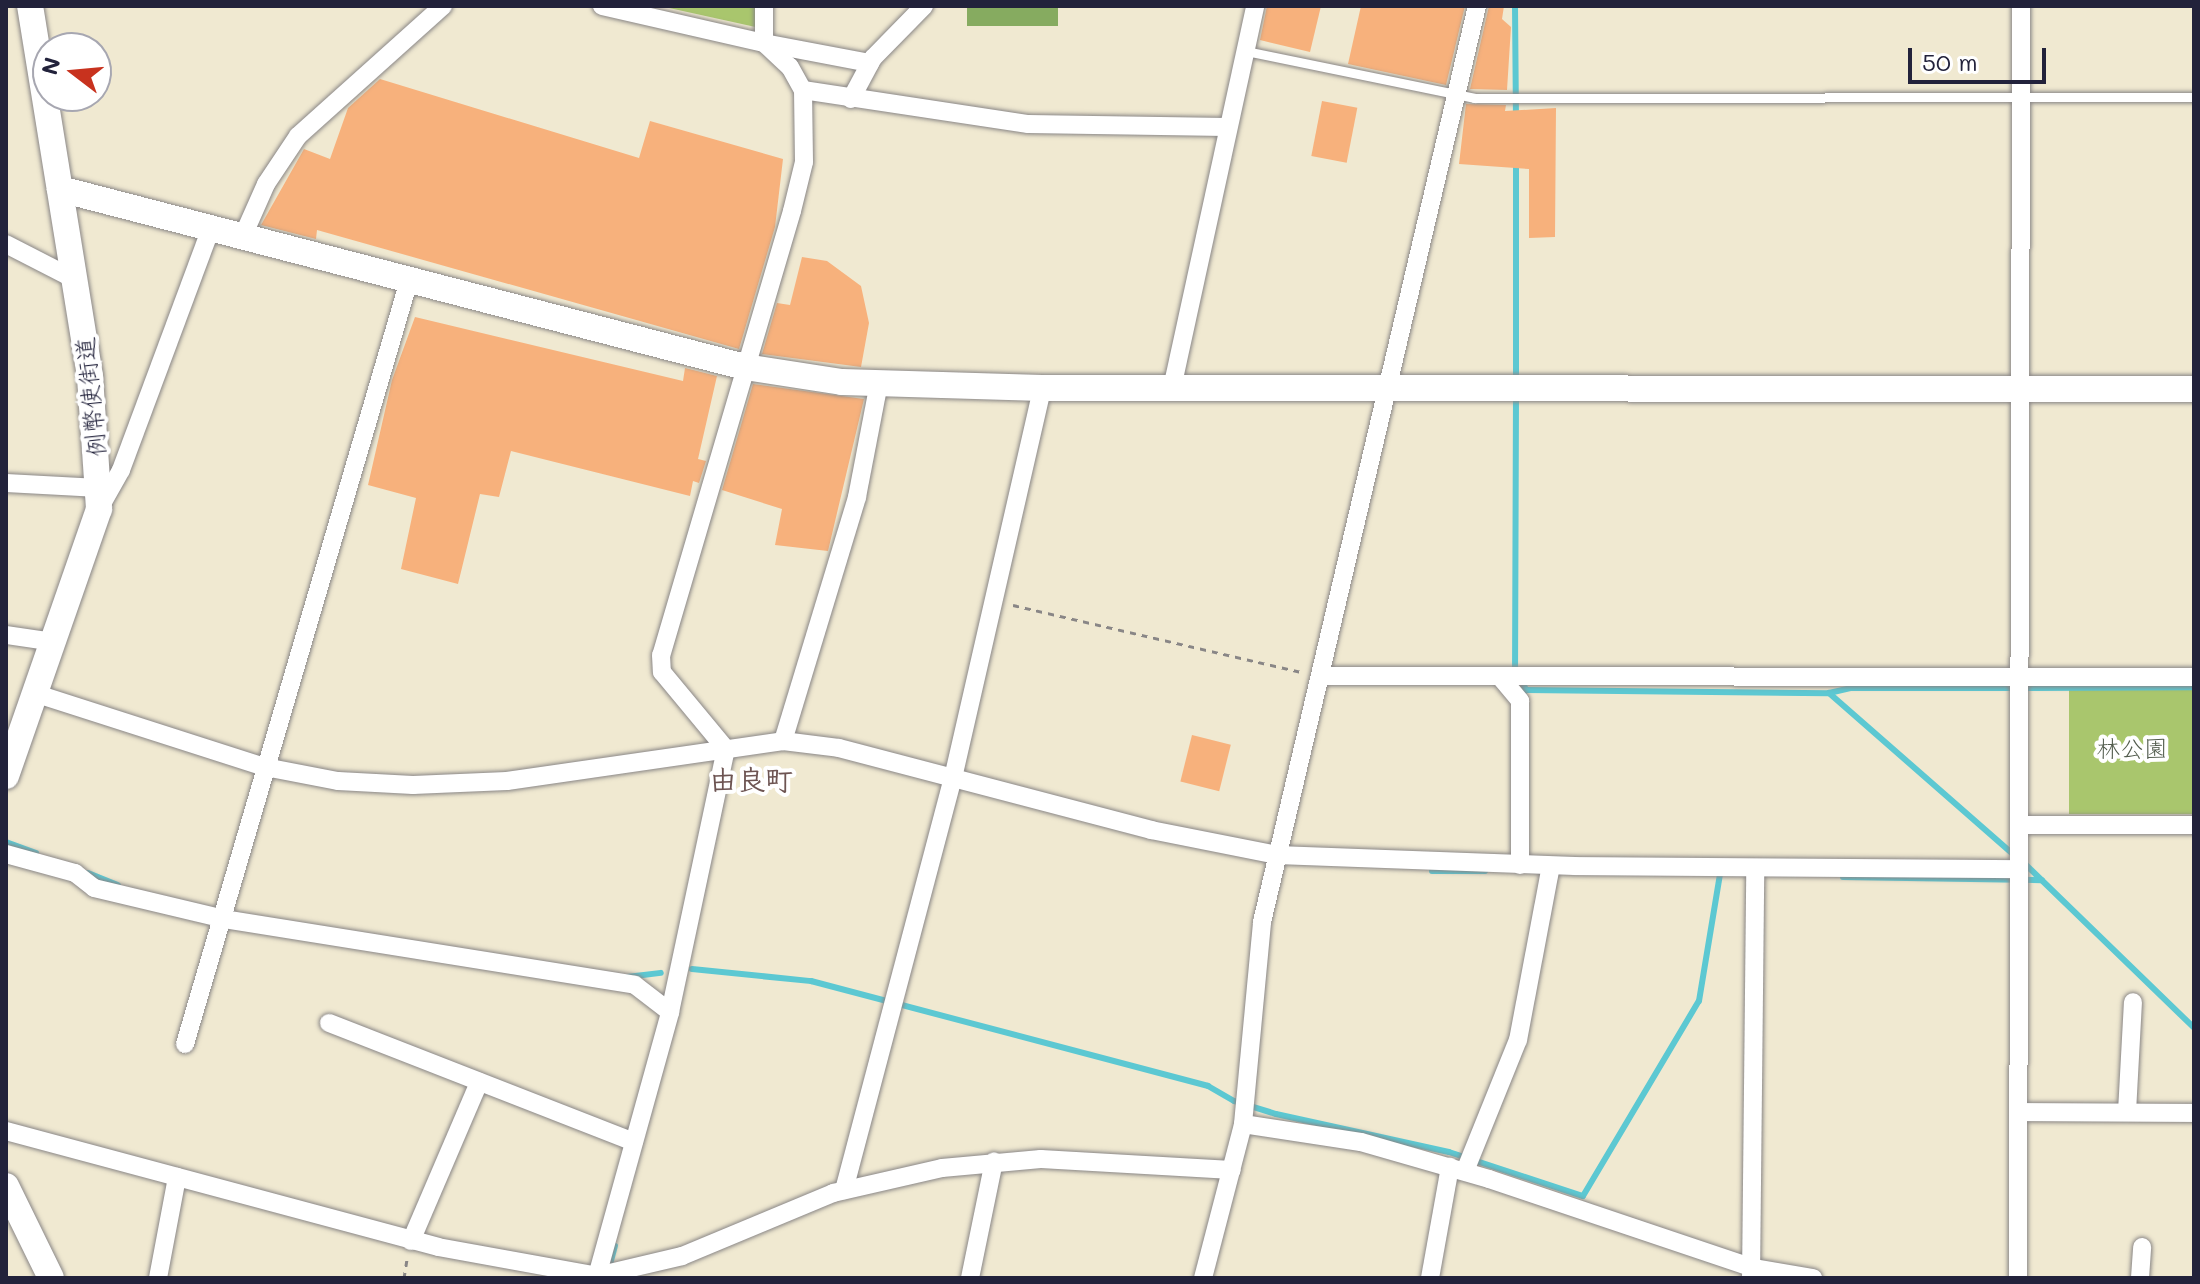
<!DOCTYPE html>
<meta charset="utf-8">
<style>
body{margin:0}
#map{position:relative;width:2200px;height:1284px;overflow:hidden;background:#f0e9d1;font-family:Mali,"Klee One",sans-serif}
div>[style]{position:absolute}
.green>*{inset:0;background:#a9c66d;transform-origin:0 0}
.forest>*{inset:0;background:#86ab60;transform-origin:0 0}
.stream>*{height:6px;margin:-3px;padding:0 3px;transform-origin:3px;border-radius:3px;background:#5cc8d2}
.building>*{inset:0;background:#f7b17c;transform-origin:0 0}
.path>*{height:3px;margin-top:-1.5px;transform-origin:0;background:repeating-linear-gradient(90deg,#898686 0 6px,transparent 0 12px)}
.roads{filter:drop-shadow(0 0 2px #898686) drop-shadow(0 0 2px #898686)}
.lane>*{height:9px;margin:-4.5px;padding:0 4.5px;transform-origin:4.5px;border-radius:4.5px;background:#fff}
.street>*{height:18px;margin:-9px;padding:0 9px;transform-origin:9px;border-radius:9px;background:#fff}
.secondary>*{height:26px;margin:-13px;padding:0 13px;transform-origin:13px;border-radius:13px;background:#fff}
span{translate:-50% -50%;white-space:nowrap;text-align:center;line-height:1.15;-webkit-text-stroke:8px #fff;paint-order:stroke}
.street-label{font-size:24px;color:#22223b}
.park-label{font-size:24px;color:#515b4c}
.quarter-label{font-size:28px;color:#6d5452;font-weight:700}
.frame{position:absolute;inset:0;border:8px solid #22223b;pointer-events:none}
.north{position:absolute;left:32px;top:32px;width:80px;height:80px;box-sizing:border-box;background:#fff;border:2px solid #a7a7b1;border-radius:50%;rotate:286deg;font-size:22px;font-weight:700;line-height:32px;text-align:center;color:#22223b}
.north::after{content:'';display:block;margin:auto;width:28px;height:36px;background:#c8321e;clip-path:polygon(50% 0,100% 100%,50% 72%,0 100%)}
.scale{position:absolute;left:1908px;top:48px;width:138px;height:36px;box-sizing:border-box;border:4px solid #22223b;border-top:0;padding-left:10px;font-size:24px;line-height:28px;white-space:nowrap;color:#22223b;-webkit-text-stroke:6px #fff;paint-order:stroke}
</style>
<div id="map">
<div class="green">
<div style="clip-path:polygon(660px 6px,760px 6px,760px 28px)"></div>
<div style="left:2069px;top:682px;width:125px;height:132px"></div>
</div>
<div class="forest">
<div style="left:967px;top:6px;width:91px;height:20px"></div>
</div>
<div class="stream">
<div style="left:1515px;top:6px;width:112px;rotate:89.5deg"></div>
<div style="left:1516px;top:162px;width:220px;rotate:90deg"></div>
<div style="left:1516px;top:394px;width:274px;rotate:90.2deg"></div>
<div style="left:1515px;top:668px;width:25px;rotate:63deg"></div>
<div style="left:1526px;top:690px;width:303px;rotate:0.6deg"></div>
<div style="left:1829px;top:693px;width:247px;rotate:41.2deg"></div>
<div style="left:2027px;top:688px;width:167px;rotate:-0.3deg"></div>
<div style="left:1829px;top:693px;width:23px;rotate:-13deg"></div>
<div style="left:1851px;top:688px;width:160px"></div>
<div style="left:6px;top:842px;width:32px;rotate:20deg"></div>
<div style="left:2024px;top:863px;width:237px;rotate:44.1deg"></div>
<div style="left:1432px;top:871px;width:53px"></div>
<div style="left:88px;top:873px;width:32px;rotate:22deg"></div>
<div style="left:1843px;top:877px;width:199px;rotate:0.9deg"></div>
<div style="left:692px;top:969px;width:120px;rotate:5.8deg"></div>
<div style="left:811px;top:981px;width:411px;rotate:14.8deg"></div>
<div style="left:1208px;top:1086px;width:30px;rotate:30deg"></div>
<div style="left:1234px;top:1101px;width:44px;rotate:17.2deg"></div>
<div style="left:1276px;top:1114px;width:177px;rotate:12.4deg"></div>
<div style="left:1449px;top:1152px;width:141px;rotate:18.2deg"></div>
<div style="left:1583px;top:1196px;width:227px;rotate:-59.3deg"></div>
<div style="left:1699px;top:1001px;width:129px;rotate:-80.6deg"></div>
<div style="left:627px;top:977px;width:34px;rotate:-7deg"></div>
<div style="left:609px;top:1268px;width:23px;rotate:-75deg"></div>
</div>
<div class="building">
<div style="clip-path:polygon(1267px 6px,1321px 6px,1310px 52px,1260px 40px)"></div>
<div style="clip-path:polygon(1361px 6px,1465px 6px,1446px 85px,1348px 64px)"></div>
<div style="clip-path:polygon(1489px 6px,1504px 6px,1502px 19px,1511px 27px,1507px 90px,1470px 89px)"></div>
<div style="clip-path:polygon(380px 79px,639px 158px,650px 121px,783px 159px,775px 227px,739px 349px,317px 230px,316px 239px,261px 225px,304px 149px,330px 159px,348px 108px)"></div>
<div style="left:1322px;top:101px;width:36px;height:56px;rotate:11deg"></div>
<div style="clip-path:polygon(1466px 104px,1506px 105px,1505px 111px,1556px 108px,1555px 237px,1529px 238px,1529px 169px,1459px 164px)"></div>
<div style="clip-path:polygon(802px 257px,827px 261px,861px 286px,869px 323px,861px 367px,762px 354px,777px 303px,790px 305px)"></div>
<div style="clip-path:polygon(415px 317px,683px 381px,685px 368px,717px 376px,698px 459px,706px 461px,699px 483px,693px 481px,690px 496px,511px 451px,499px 497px,480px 494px,458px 584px,401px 569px,416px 498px,368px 485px,392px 380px)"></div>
<div style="clip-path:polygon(753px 384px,864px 399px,828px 551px,775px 545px,782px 509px,722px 490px)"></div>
<div style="left:1192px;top:735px;width:40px;height:48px;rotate:14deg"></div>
</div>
<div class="path">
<div style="left:1013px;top:605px;width:297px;rotate:13.1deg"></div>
<div style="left:404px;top:1278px;width:20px;rotate:-81deg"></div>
</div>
<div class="roads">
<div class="lane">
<div style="left:1246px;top:51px;width:233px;rotate:11.6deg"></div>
<div style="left:1474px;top:98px;width:720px;rotate:-0.08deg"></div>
</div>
<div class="street">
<div style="left:602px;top:6px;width:166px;rotate:12.9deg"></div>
<div style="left:764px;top:43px;width:35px;rotate:43deg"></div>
<div style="left:790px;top:67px;width:26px;rotate:61deg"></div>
<div style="left:803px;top:90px;width:72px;rotate:89.2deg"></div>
<div style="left:804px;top:162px;width:50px;rotate:103.8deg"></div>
<div style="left:792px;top:211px;width:463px;rotate:106.4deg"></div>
<div style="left:661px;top:655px;width:17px;rotate:87deg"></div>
<div style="left:662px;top:672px;width:100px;rotate:50.3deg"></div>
<div style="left:764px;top:6px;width:37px;rotate:90deg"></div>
<div style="left:764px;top:43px;width:108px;rotate:10.7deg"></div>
<div style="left:803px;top:90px;width:228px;rotate:8.6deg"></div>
<div style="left:1028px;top:124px;width:198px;rotate:0.9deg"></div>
<div style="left:851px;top:99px;width:47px;rotate:-61.8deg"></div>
<div style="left:873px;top:58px;width:73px;rotate:-45.6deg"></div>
<div style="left:243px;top:236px;width:57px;rotate:-66.1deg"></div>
<div style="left:266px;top:184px;width:58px;rotate:-56.3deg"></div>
<div style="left:298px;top:136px;width:195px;rotate:-41.9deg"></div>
<div style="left:6px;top:244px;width:79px;rotate:27.2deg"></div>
<div style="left:1172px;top:388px;width:391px;rotate:-77.7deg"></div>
<div style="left:6px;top:483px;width:93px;rotate:3.1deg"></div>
<div style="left:99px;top:509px;width:45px;rotate:-60.6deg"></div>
<div style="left:121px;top:470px;width:258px;rotate:-69.6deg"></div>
<div style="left:6px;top:635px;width:49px;rotate:8.3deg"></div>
<div style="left:1321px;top:676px;width:873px;rotate:0.07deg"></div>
<div style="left:1501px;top:678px;width:30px;rotate:50deg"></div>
<div style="left:1520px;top:701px;width:164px;rotate:90deg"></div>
<div style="left:34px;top:693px;width:243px;rotate:17.8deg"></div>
<div style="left:265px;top:767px;width:74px;rotate:10.9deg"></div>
<div style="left:338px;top:781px;width:75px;rotate:3.1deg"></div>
<div style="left:413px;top:785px;width:94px;rotate:-2.4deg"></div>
<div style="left:507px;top:781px;width:279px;rotate:-8.2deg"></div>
<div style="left:783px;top:741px;width:56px;rotate:7.1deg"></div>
<div style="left:839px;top:748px;width:323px;rotate:14.7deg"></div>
<div style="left:1151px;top:830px;width:128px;rotate:11.2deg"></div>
<div style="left:1277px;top:855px;width:298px;rotate:2.1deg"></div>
<div style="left:1575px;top:866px;width:444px;rotate:0.4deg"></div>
<div style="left:783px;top:741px;width:255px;rotate:-73.1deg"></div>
<div style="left:857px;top:497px;width:116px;rotate:-79.1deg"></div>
<div style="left:2019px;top:825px;width:175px"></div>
<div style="left:6px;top:854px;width:72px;rotate:15.4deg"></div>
<div style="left:75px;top:873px;width:24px;rotate:38deg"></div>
<div style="left:94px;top:888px;width:134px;rotate:13.4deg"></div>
<div style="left:224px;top:919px;width:416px;rotate:9.1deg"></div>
<div style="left:635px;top:985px;width:44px;rotate:37.6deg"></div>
<div style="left:329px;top:1023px;width:327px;rotate:21.3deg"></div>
<div style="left:185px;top:1044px;width:799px;rotate:-73.65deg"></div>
<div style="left:2018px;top:1112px;width:176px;rotate:0.3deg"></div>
<div style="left:2127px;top:1112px;width:110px;rotate:-86.9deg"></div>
<div style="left:1243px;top:1124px;width:119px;rotate:8.7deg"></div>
<div style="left:1361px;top:1142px;width:133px;rotate:16.1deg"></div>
<div style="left:1489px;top:1179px;width:279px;rotate:18.6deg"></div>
<div style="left:1753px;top:1268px;width:61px;rotate:9.5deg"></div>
<div style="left:6px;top:1131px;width:447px;rotate:15deg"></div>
<div style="left:438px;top:1247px;width:162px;rotate:10.3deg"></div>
<div style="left:597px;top:1276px;width:87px;rotate:-13.2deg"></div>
<div style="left:682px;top:1256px;width:164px;rotate:-22.6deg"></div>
<div style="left:833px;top:1193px;width:112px;rotate:-12.9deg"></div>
<div style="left:942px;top:1168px;width:99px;rotate:-5.2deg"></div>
<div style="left:1041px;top:1159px;width:191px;rotate:3.3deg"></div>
<div style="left:1465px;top:1171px;width:141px;rotate:-68deg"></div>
<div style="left:1518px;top:1040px;width:177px;rotate:-79.3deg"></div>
<div style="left:844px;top:1190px;width:426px;rotate:-75.2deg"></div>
<div style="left:953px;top:778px;width:400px;rotate:-77.1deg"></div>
<div style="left:411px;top:1241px;width:173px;rotate:-66.8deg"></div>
<div style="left:597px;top:1276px;width:274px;rotate:-74.5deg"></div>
<div style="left:670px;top:1012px;width:269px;rotate:-78deg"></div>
<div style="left:158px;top:1278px;width:103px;rotate:-79.3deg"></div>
<div style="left:970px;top:1278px;width:119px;rotate:-78.4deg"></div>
<div style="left:1203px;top:1278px;width:159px;rotate:-75.4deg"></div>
<div style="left:1243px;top:1124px;width:203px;rotate:-84.6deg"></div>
<div style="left:1262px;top:922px;width:941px;rotate:-76.79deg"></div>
<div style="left:1430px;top:1278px;width:113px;rotate:-79.8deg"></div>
<div style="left:1751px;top:1278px;width:410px;rotate:-89.4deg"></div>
<div style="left:2018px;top:1278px;width:1272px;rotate:-89.86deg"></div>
<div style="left:2140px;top:1278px;width:31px;rotate:-86deg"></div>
</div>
<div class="secondary">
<div style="left:60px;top:189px;width:708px;rotate:14.57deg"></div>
<div style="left:745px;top:367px;width:98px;rotate:8.8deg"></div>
<div style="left:842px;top:382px;width:200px;rotate:1.7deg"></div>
<div style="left:1042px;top:388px;width:1152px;rotate:0.05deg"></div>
<div style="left:6px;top:776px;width:283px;rotate:-70.8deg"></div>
<div style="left:99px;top:509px;width:133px;rotate:-93.9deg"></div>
<div style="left:90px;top:376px;width:375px;rotate:-99.2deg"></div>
<div style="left:6px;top:1186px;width:102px;rotate:63.9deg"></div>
</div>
</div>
<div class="street-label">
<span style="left:90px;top:397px;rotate:-96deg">例幣使街道</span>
</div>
<div class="park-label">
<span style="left:2132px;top:748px">林公園</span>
</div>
<div class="quarter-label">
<span style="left:751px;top:779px">由良町</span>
</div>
<div class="frame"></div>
<div class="north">N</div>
<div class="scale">50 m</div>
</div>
